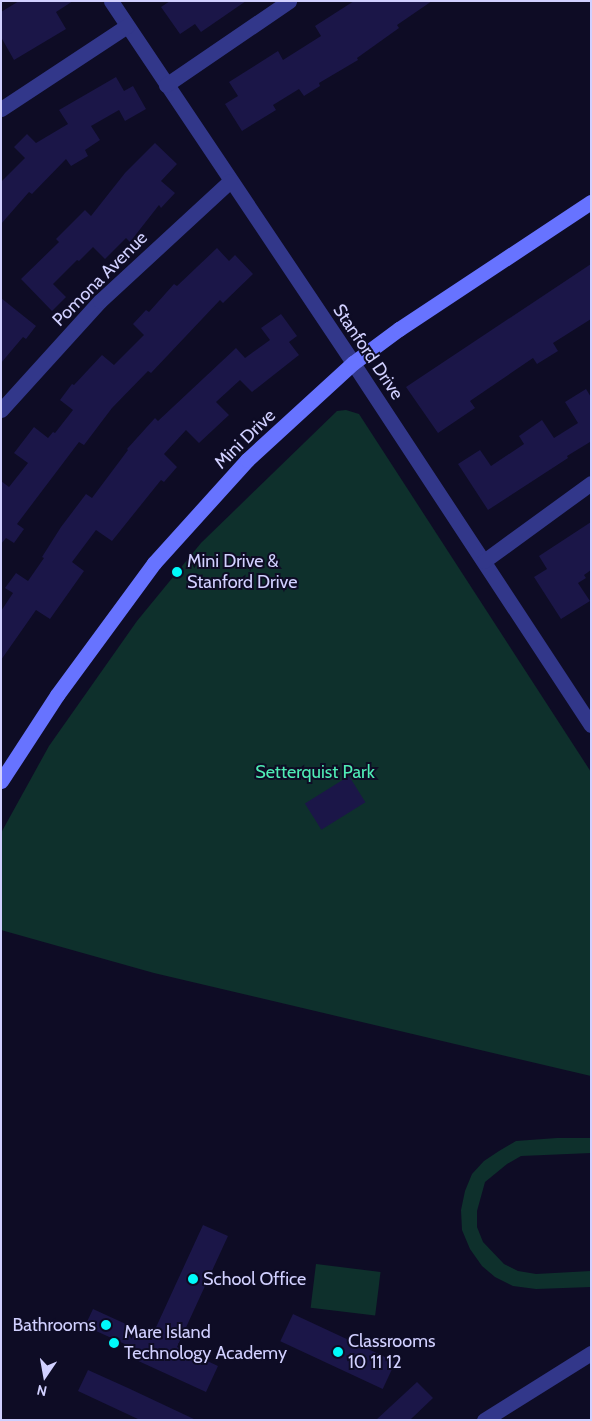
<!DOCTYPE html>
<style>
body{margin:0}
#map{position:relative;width:592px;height:1421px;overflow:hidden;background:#0e0c25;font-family:Cabin,sans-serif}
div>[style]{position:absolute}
.green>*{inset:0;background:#0e302c;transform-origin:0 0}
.building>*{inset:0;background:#1b1648;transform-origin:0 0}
.street>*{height:15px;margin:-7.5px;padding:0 7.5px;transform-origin:7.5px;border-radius:7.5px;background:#32378a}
.secondary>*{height:15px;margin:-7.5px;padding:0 7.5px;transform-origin:7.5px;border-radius:7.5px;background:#6773ff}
.dots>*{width:14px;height:14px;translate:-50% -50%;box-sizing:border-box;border:2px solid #0e0c25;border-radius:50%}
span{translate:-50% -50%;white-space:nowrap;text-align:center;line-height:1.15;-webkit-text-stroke:4px #0e0c25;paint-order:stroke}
.street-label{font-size:18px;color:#d1d0ff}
.poi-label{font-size:18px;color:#d1d0ff}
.left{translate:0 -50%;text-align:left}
.right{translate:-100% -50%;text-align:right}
.park-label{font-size:18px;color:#4fecb5}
.frame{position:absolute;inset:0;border:2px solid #d1d0ff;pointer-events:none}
.north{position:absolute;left:20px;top:1351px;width:50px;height:50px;-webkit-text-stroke:4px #0e0c25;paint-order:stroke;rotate:192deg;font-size:14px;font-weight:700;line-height:20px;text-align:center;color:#d1d0ff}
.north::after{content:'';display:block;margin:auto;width:18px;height:22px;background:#d1d0ff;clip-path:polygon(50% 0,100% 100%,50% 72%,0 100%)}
</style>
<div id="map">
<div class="green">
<div style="clip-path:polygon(346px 410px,359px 414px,591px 772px,591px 1076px,154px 973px,1px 930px,1px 833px,49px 746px,137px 621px,201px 543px,337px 411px)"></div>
<div style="clip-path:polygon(557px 1138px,591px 1138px,591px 1153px,521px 1156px,507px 1164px,485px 1182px,477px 1211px,477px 1227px,483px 1242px,504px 1264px,518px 1271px,536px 1274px,591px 1271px,591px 1287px,536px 1289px,513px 1286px,495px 1277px,482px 1266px,470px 1249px,462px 1230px,461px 1210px,465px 1191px,472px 1174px,484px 1161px,499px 1151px,516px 1141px)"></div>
<div style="left:316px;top:1264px;width:65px;height:44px;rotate:7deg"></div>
</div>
<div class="building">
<div style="clip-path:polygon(19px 1px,73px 1px,56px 12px,66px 29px,14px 60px,1px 37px,1px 12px)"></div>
<div style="clip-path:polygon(170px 1px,246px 1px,201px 32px,195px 24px,180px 34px,161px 7px)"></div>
<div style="clip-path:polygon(354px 1px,432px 1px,397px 25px,399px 28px,357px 58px,358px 60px,319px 83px,320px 86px,304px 96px,299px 89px,273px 105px,276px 110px,242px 131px,225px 104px,238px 96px,229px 82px,278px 51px,283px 60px,321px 36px,315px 26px)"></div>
<div style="clip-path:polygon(116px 77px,124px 91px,133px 86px,146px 109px,125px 121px,119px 110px,91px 126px,100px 140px,85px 150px,88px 156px,71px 166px,66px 159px,32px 194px,29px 192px,1px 224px,1px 182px,25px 158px,14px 147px,27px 134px,36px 143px,68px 124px,59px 110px)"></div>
<div style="clip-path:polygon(155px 143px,177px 164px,161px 181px,175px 193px,161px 208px,159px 205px,130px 242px,126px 238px,105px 259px,93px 247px,79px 261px,77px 260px,53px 284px,66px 297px,52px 311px,21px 279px,59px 242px,56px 239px,85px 210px,91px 216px,125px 173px)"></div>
<div style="clip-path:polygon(217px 248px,229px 261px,235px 255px,253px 274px,223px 303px,220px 300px,151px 373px,148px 371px,112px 408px,84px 445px,79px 442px,17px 524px,24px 529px,14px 543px,6px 538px,1px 544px,1px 481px,9px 487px,28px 463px,14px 453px,34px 427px,48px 438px,53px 432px,55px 433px,73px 410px,60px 400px,72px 384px,74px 385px,102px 355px,114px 365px,144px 335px,133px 324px,146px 310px,149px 312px,174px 284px,177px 286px)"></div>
<div style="clip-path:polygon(591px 264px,591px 319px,553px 343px,558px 351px,537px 364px,533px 358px,470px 401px,475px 408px,438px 433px,406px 387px)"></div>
<div style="clip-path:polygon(1px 298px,36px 326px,26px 339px,23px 337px,1px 363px)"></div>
<div style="clip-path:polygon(281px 314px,297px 336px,289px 342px,299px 355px,252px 392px,240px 380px,216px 402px,229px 415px,199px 443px,186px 430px,164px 454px,177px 467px,164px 482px,161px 480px,112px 541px,96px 530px,72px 562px,84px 571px,50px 619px,36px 610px,1px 660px,1px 611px,13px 593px,5px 588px,16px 573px,28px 581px,44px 558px,42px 557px,61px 527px,86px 494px,92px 498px,128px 450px,127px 449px,155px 418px,158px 421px,236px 348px,245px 358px,270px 340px,261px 328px)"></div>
<div style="clip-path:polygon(586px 389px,591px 397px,591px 444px,590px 442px,567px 456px,568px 458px,488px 510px,458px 464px,480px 450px,491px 466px,524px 444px,519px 436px,542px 420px,554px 438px,578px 423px,565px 402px)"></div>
<div style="clip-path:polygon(591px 522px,591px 570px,584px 575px,586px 578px,578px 583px,590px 601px,561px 619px,534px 577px,547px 569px,539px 556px)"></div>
<div style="left:349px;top:776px;width:31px;height:52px;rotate:58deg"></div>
<div style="clip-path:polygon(203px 1225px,228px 1236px,177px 1347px,218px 1366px,206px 1392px,134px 1359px,138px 1350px,85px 1326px,93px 1309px,152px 1336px)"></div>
<div style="left:293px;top:1314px;width:113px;height:30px;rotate:25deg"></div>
<div style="clip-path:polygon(88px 1370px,128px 1388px,196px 1420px,140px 1420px,78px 1391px)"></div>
<div style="clip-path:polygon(417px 1382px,433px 1398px,410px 1420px,376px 1420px)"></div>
</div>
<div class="street">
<div style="left:111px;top:1px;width:435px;rotate:56.2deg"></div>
<div style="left:353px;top:363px;width:433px;rotate:56.7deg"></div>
<div style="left:166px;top:85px;width:149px;rotate:-34.3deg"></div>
<div style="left:1px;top:109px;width:151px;rotate:-33.4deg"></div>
<div style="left:1px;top:410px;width:147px;rotate:-47.8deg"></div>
<div style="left:100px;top:301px;width:177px;rotate:-42.7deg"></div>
<div style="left:484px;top:561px;width:132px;rotate:-36.1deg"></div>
<div style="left:484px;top:1420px;width:126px;rotate:-32.1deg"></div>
</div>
<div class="secondary">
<div style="left:1px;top:781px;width:103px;rotate:-56.9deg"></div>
<div style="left:57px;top:695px;width:164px;rotate:-53.7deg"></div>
<div style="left:154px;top:563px;width:139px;rotate:-47.9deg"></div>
<div style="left:247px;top:460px;width:144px;rotate:-42.5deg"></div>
<div style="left:353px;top:363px;width:57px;rotate:-36.5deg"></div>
<div style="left:399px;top:329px;width:230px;rotate:-33.5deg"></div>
</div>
<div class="dots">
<div style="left:177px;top:572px;background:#00fbfb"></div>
<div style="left:193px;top:1279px;background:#00fbfb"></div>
<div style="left:106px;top:1325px;background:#00fbfb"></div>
<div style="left:114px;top:1343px;background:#00fbfb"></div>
<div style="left:338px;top:1352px;background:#00fbfb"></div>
</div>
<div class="street-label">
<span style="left:100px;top:279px;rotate:-45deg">Pomona Avenue</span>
<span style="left:368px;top:352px;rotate:56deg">Stanford Drive</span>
<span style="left:245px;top:439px;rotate:-44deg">Mini Drive</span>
</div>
<div class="poi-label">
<span class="left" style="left:187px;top:572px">Mini Drive &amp;<br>Stanford Drive</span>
<span class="left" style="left:203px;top:1279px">School Office</span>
<span class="right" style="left:96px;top:1325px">Bathrooms</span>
<span class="left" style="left:124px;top:1343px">Mare Island<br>Technology Academy</span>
<span class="left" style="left:348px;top:1352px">Classrooms<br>10 11 12</span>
</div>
<div class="park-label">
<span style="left:315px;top:772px">Setterquist Park</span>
</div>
<div class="frame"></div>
<div class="north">N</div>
</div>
